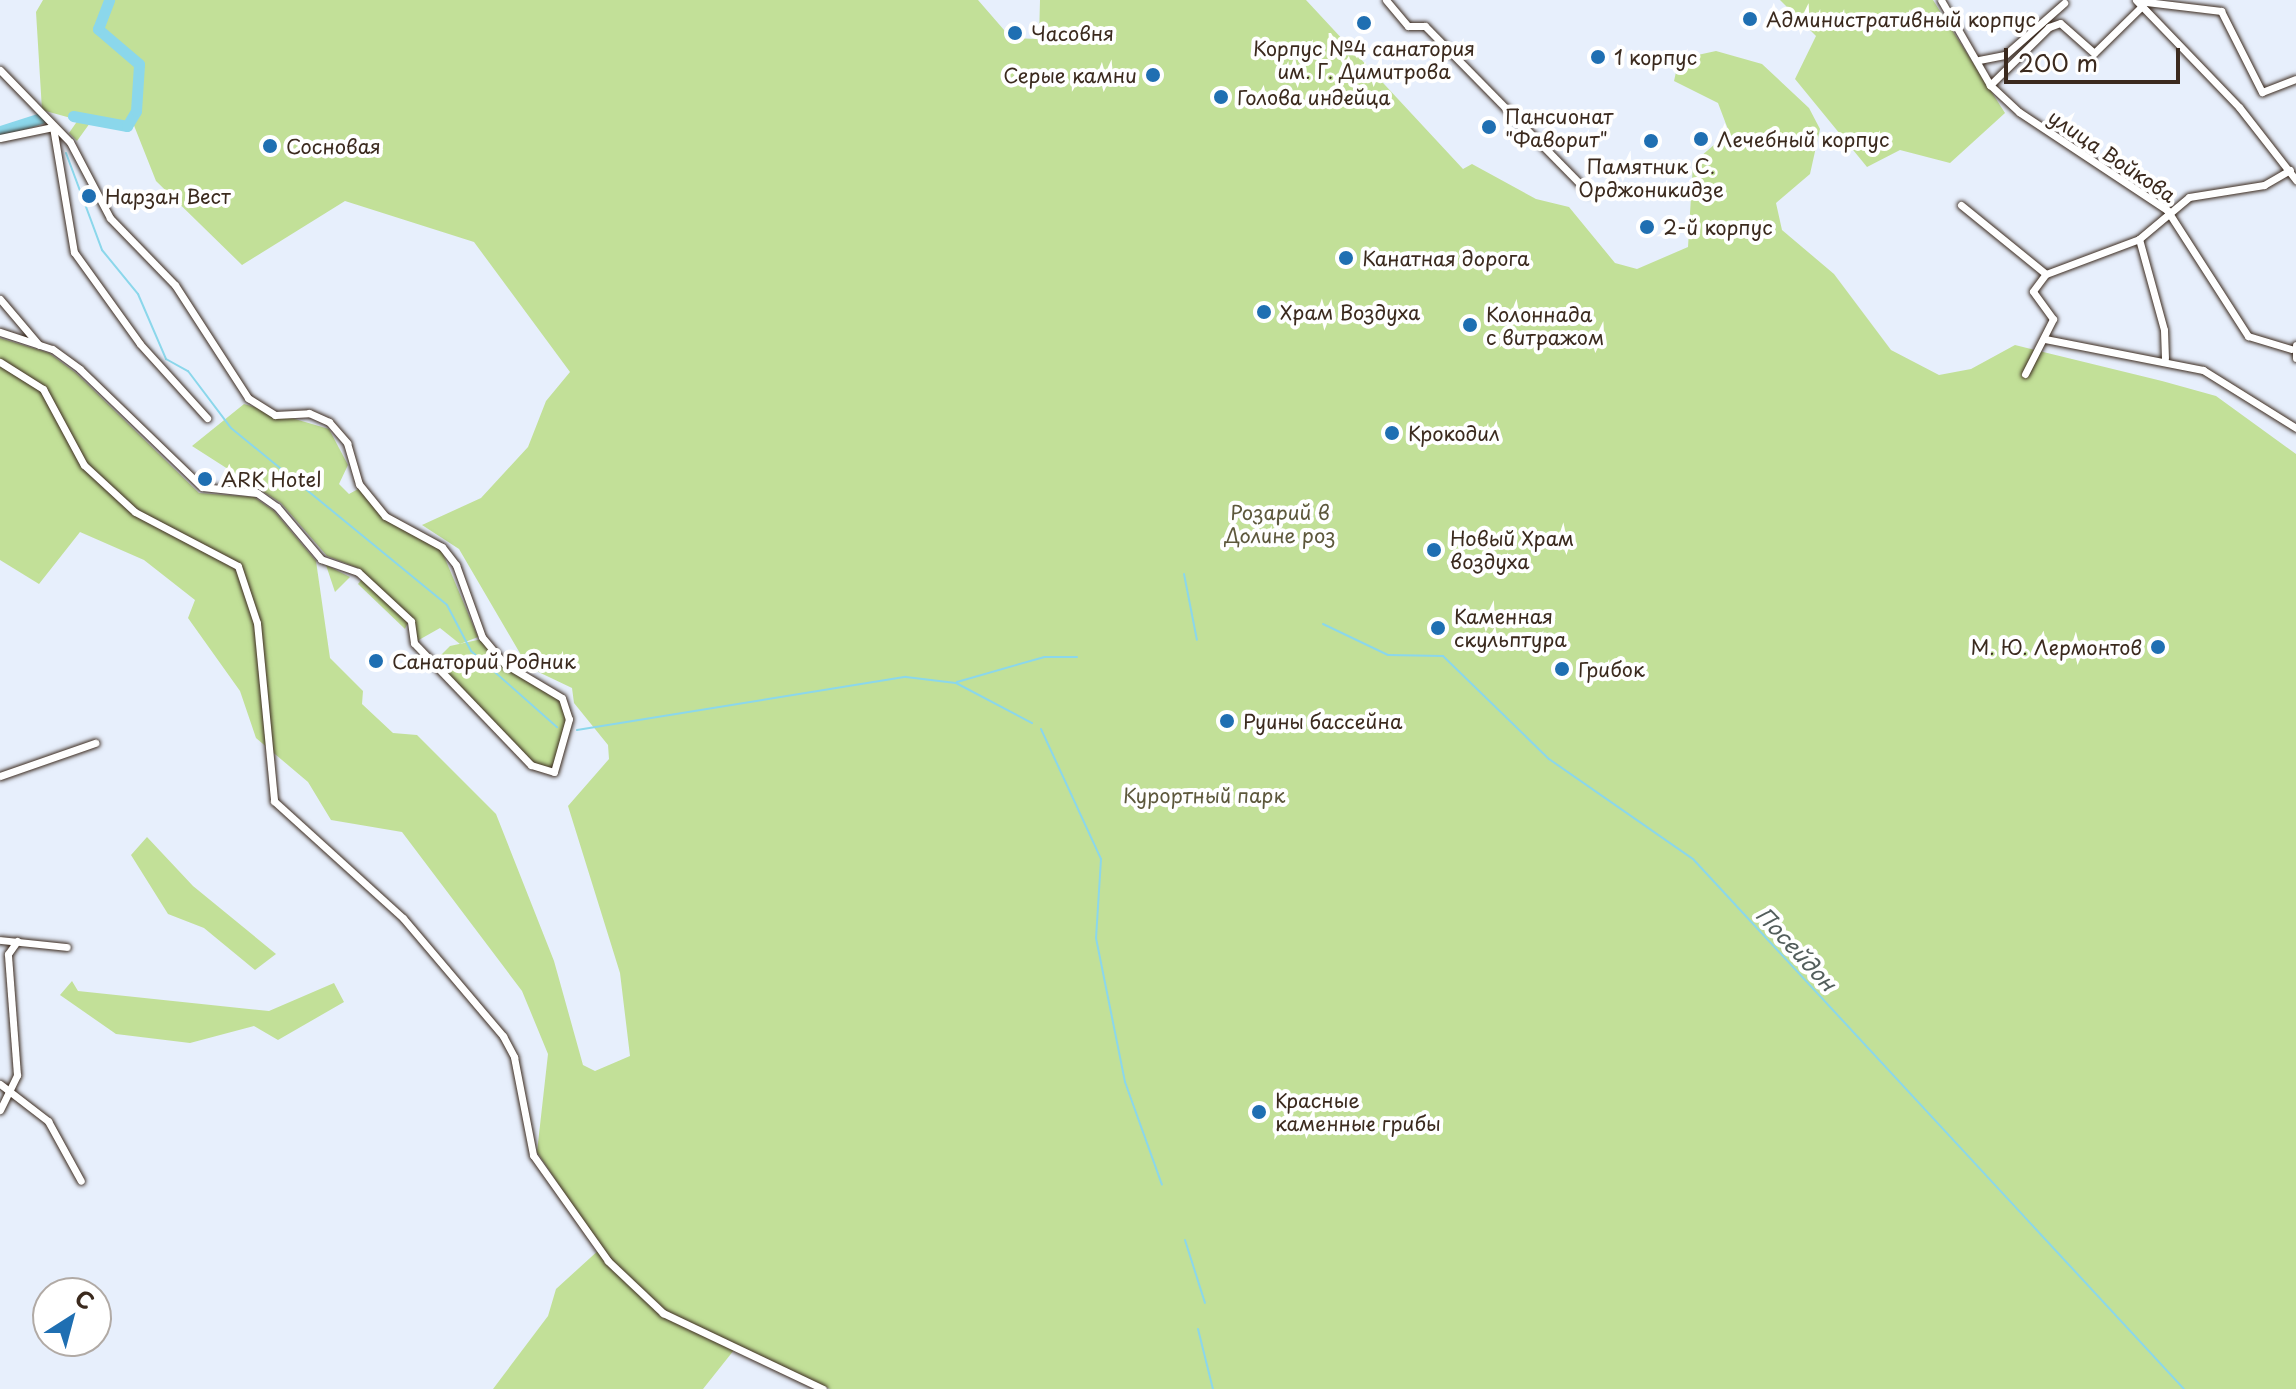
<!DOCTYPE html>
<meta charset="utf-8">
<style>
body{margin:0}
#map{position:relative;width:2296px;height:1389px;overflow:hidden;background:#e7effc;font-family:"Playpen Sans",sans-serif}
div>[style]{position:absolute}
.green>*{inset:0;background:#c2e098}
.stream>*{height:2px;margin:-1px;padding:0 1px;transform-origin:1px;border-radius:1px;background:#8bd7eb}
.river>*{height:11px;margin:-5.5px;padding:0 5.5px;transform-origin:5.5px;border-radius:5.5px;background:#8bd7eb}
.roads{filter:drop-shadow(0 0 2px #3b2a1e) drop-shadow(0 0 2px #3b2a1e)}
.minor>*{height:7px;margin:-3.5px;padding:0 3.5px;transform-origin:3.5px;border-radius:3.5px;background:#fff}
.dots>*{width:22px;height:22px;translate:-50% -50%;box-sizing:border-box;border:4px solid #fff;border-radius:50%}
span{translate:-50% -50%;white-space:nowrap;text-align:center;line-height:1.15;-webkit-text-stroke:8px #fff;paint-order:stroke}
.poi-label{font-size:20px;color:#3b2a1e}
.left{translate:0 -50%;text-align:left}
.right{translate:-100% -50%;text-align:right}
.street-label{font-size:20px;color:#3b2a1e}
.park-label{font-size:20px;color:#5d583c}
.water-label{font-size:22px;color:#535e5c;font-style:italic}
.north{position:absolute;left:32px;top:1277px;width:80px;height:80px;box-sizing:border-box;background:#fff;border:2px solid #b1aaa5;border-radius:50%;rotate:36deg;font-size:22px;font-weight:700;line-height:32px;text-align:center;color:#3b2a1e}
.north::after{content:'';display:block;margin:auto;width:28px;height:36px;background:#1f6fb2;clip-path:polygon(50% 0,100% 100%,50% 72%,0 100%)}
.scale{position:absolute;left:2004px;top:48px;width:176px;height:36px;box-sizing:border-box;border:4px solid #3b2a1e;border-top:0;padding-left:10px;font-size:24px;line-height:28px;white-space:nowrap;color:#3b2a1e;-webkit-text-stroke:6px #fff;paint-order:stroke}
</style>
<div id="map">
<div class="green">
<div style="clip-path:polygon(43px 0,978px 0,1011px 38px,1039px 39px,1040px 0,1306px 0,1463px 169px,1472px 164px,1536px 199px,1569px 207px,1615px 263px,1637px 269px,1688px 247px,1693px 163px,1729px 132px,1718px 103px,1674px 81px,1679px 59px,1716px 51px,1762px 64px,1809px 108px,1820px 129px,1810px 174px,1776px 203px,1782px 230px,1834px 274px,1891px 350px,1939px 375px,1971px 369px,2015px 345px,2162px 381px,2216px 396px,2296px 454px,2296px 1389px,830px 1389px,738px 1345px,703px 1389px,493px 1389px,548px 1316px,556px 1289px,601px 1248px,537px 1152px,548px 1054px,522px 991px,402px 832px,331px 820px,308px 782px,256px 738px,240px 691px,188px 618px,195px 600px,144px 560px,80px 532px,39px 584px,0 560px,0 338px,49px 353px,76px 373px,199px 493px,254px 497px,274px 511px,316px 561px,330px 658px,363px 691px,362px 704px,393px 733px,417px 735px,496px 814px,554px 961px,583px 1065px,595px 1071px,630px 1056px,620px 973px,568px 806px,609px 759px,608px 745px,574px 703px,572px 688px,528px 667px,459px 549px,422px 525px,481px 498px,528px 447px,546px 401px,570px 372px,474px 242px,345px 201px,242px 265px,156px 181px,133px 123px,95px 116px,77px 141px,69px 133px,78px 120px,42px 110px,36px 12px)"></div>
<div style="clip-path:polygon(1780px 0,1933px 0,2005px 113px,1950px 163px,1900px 150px,1867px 167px,1795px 79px,1816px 36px)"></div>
<div style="clip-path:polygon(244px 404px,329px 429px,348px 465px,339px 484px,349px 494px,360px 488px,384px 517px,441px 549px,478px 637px,460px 644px,440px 628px,417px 641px,414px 621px,358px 568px,327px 556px,281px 503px,192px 446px)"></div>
<div style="clip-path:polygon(326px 565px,350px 577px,335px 592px)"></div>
<div style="clip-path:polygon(362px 579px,408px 622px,405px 629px,358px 584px)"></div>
<div style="clip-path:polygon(482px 639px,504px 666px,560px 699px,566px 720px,552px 770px,532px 763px,436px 660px,450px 646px)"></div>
<div style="clip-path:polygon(147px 837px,193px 886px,276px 954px,255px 970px,204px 928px,168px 914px,131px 855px)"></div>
<div style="clip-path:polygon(72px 981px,78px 991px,269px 1011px,334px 983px,344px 1002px,278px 1040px,254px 1026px,190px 1043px,116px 1034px,60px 995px)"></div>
</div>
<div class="stream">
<div style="left:66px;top:153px;width:103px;rotate:69.6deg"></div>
<div style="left:102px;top:250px;width:57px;rotate:50.7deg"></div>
<div style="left:138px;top:294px;width:71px;rotate:66.7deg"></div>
<div style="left:166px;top:359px;width:25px;rotate:29deg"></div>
<div style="left:188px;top:371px;width:71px;rotate:53deg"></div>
<div style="left:231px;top:428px;width:279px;rotate:39.3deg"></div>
<div style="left:447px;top:605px;width:52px;rotate:62.4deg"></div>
<div style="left:471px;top:651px;width:115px;rotate:41.5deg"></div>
<div style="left:1184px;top:574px;width:67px;rotate:78.9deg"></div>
<div style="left:1323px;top:624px;width:72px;rotate:25.5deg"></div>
<div style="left:1388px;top:655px;width:55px;rotate:1deg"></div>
<div style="left:1443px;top:656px;width:148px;rotate:44.2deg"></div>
<div style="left:1549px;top:759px;width:175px;rotate:34.8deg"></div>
<div style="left:1693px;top:859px;width:722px;rotate:47.19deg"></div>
<div style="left:957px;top:682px;width:91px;rotate:-16deg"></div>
<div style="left:1044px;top:657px;width:33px"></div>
<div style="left:1041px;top:729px;width:143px;rotate:65.2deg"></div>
<div style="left:1101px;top:859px;width:79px;rotate:93.6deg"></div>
<div style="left:1096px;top:938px;width:147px;rotate:78.6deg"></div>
<div style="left:1125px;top:1082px;width:109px;rotate:70.2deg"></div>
<div style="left:577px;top:730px;width:333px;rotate:-9.2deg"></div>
<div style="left:906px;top:677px;width:50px;rotate:6.8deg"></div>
<div style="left:956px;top:683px;width:86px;rotate:27.8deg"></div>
<div style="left:1185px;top:1240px;width:66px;rotate:72.4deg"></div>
<div style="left:1198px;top:1329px;width:62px;rotate:76deg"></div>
</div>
<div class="river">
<div style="left:73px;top:116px;width:55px;rotate:10.5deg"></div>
<div style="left:127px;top:126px;width:17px;rotate:-59deg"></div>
<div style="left:136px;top:111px;width:47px;rotate:-86.3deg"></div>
<div style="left:139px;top:64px;width:54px;rotate:-139.5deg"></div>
<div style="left:98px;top:29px;width:31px;rotate:-69deg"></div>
<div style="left:0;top:131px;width:43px;rotate:-17.6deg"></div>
</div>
<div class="roads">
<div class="minor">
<div style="left:1386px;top:0;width:34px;rotate:50deg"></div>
<div style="left:1408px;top:26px;width:17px"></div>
<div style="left:1425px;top:26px;width:233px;rotate:45.5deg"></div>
<div style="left:1941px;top:0;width:98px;rotate:60deg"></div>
<div style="left:2136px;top:0;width:149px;rotate:46.1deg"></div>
<div style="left:2239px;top:107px;width:93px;rotate:52deg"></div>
<div style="left:2138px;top:1px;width:84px;rotate:6.9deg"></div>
<div style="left:2221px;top:11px;width:91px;rotate:63.2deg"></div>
<div style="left:2262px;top:92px;width:36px;rotate:-21deg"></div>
<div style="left:2142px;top:6px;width:67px;rotate:135.6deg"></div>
<div style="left:2094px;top:53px;width:45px;rotate:-138.6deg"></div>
<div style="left:2060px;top:23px;width:12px;rotate:160deg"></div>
<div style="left:2049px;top:27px;width:83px;rotate:135.5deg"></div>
<div style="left:1990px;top:85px;width:40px;rotate:43deg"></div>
<div style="left:2019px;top:112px;width:178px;rotate:33.5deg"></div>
<div style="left:2167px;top:210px;width:150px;rotate:57.3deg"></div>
<div style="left:2248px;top:336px;width:45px;rotate:16.8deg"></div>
<div style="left:1979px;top:60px;width:26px;rotate:-11deg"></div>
<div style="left:2005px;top:55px;width:79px;rotate:-41.4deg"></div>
<div style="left:0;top:70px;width:100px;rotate:45.8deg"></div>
<div style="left:70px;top:142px;width:86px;rotate:62.2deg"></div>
<div style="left:110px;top:218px;width:93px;rotate:45.9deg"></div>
<div style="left:175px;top:285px;width:135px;rotate:57.1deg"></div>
<div style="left:248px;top:398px;width:32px;rotate:32deg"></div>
<div style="left:275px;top:415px;width:34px;rotate:-3deg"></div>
<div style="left:309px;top:413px;width:22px;rotate:24deg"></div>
<div style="left:329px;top:422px;width:28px;rotate:49deg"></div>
<div style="left:347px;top:443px;width:43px;rotate:73.7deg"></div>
<div style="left:359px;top:484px;width:41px;rotate:50.9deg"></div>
<div style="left:385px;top:516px;width:65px;rotate:28.5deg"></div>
<div style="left:442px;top:547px;width:23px;rotate:52deg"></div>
<div style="left:456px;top:565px;width:77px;rotate:70.1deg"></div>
<div style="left:482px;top:637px;width:35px;rotate:50deg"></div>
<div style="left:505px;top:664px;width:66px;rotate:30.8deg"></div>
<div style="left:562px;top:698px;width:22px;rotate:72deg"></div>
<div style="left:569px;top:719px;width:55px;rotate:105.8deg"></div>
<div style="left:554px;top:772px;width:24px;rotate:-163deg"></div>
<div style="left:531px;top:765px;width:169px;rotate:-133.8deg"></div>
<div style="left:414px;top:643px;width:22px;rotate:-98deg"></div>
<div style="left:411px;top:621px;width:72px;rotate:-137.2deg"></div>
<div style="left:358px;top:572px;width:39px;rotate:-161deg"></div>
<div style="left:321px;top:559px;width:68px;rotate:-130.2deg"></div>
<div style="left:277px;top:507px;width:24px;rotate:-145deg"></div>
<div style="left:257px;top:493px;width:55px;rotate:-173.8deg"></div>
<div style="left:202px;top:487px;width:170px;rotate:-136deg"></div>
<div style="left:80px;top:369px;width:34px;rotate:-144deg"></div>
<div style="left:52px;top:349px;width:55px;rotate:-161.9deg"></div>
<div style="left:0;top:138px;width:54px;rotate:-11.7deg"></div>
<div style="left:53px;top:127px;width:127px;rotate:80.5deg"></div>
<div style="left:74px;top:252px;width:113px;rotate:54.3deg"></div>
<div style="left:140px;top:344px;width:100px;rotate:47.8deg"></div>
<div style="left:1961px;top:205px;width:109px;rotate:39.1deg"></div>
<div style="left:2046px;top:274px;width:99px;rotate:-20.6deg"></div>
<div style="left:2139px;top:239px;width:65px;rotate:-40deg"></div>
<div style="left:2189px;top:197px;width:76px;rotate:-9.1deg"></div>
<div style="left:2264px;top:185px;width:30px;rotate:-30deg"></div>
<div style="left:2139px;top:239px;width:94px;rotate:74.6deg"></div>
<div style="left:2164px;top:330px;width:28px;rotate:88deg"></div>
<div style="left:0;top:299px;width:60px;rotate:49.7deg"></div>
<div style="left:2045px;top:339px;width:161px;rotate:11.1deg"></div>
<div style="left:2203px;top:370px;width:110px;rotate:31.9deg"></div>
<div style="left:2296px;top:345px;width:13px;rotate:90deg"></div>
<div style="left:0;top:362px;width:51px;rotate:32.1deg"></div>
<div style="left:43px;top:389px;width:86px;rotate:61.7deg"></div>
<div style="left:84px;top:465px;width:69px;rotate:42.7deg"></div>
<div style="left:135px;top:512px;width:116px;rotate:27.7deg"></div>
<div style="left:238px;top:566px;width:60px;rotate:71.6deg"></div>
<div style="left:257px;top:623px;width:179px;rotate:84.5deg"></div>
<div style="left:274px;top:801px;width:174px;rotate:42.2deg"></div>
<div style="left:403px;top:918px;width:155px;rotate:49.7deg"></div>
<div style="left:503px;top:1036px;width:24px;rotate:62deg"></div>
<div style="left:514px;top:1057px;width:100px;rotate:79deg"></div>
<div style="left:533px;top:1155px;width:130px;rotate:54.7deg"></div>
<div style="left:608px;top:1261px;width:76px;rotate:43.4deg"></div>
<div style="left:663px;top:1313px;width:177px;rotate:25.4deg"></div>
<div style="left:2025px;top:374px;width:62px;rotate:-63deg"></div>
<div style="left:2053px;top:319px;width:34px;rotate:-126deg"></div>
<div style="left:2033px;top:291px;width:21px;rotate:-53deg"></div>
<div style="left:0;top:776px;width:101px;rotate:-19.2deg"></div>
<div style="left:0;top:940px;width:67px;rotate:6deg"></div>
<div style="left:0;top:1084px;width:61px;rotate:37.6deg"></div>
<div style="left:48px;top:1121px;width:68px;rotate:61.2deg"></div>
<div style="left:0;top:1110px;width:39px;rotate:-64deg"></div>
<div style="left:17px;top:1075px;width:121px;rotate:-94.3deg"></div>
<div style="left:8px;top:954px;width:16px;rotate:-55deg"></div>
</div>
</div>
<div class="dots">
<div style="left:1750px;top:19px;background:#1f6fb2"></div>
<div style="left:1364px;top:23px;background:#1f6fb2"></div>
<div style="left:1015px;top:33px;background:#1f6fb2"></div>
<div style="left:1598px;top:57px;background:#1f6fb2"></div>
<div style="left:1153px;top:75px;background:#1f6fb2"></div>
<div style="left:1221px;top:97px;background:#1f6fb2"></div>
<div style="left:1489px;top:127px;background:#1f6fb2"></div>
<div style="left:1701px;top:139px;background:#1f6fb2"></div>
<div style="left:1651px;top:141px;background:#1f6fb2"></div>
<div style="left:270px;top:146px;background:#1f6fb2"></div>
<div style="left:89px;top:196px;background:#1f6fb2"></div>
<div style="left:1647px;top:227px;background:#1f6fb2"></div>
<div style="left:1346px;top:258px;background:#1f6fb2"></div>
<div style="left:1264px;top:312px;background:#1f6fb2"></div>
<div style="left:1470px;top:325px;background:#1f6fb2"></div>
<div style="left:1392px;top:433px;background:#1f6fb2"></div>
<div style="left:205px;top:479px;background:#1f6fb2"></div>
<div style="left:1434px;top:550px;background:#1f6fb2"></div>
<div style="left:1438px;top:628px;background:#1f6fb2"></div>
<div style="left:2158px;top:647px;background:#1f6fb2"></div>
<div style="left:376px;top:661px;background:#1f6fb2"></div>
<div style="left:1562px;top:669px;background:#1f6fb2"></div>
<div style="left:1227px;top:721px;background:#1f6fb2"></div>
<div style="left:1259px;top:1112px;background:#1f6fb2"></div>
</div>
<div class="poi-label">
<span class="left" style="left:1766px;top:19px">Административный корпус</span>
<span class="left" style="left:1031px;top:33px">Часовня</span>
<span style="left:1364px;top:60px">Корпус №4 санатория<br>им. Г. Димитрова</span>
<span class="left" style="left:1614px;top:57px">1 корпус</span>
<span class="right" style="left:1137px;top:75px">Серые камни</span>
<span class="left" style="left:1237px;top:97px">Голова индейца</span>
<span class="left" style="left:1505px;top:128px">Пансионат<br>"Фаворит"</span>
<span class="left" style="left:1717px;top:139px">Лечебный корпус</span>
<span class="left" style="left:286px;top:146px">Сосновая</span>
<span style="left:1651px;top:178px">Памятник С.<br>Орджоникидзе</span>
<span class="left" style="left:105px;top:196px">Нарзан Вест</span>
<span class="left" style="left:1663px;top:227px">2-й корпус</span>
<span class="left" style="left:1362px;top:258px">Канатная дорога</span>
<span class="left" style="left:1280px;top:312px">Храм Воздуха</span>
<span class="left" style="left:1486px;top:326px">Колоннада<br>с витражом</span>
<span class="left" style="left:1408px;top:433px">Крокодил</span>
<span class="left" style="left:221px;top:479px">ARK Hotel</span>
<span class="left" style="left:1450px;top:550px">Новый Храм<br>воздуха</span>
<span class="left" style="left:1454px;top:628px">Каменная<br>скульптура</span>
<span class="right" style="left:2142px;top:647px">М. Ю. Лермонтов</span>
<span class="left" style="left:392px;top:661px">Санаторий Родник</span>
<span class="left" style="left:1578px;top:669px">Грибок</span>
<span class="left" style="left:1243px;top:721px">Руины бассейна</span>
<span class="left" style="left:1275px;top:1112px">Красные<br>каменные грибы</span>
</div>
<div class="street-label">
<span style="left:2112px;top:156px;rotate:34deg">улица Войкова</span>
</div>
<div class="park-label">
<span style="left:1280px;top:524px">Розарий в<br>Долине роз</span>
<span style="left:1204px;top:795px">Курортный парк</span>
</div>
<div class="water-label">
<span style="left:1797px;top:948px;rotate:47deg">Посейдон</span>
</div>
<div class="north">С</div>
<div class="scale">200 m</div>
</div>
